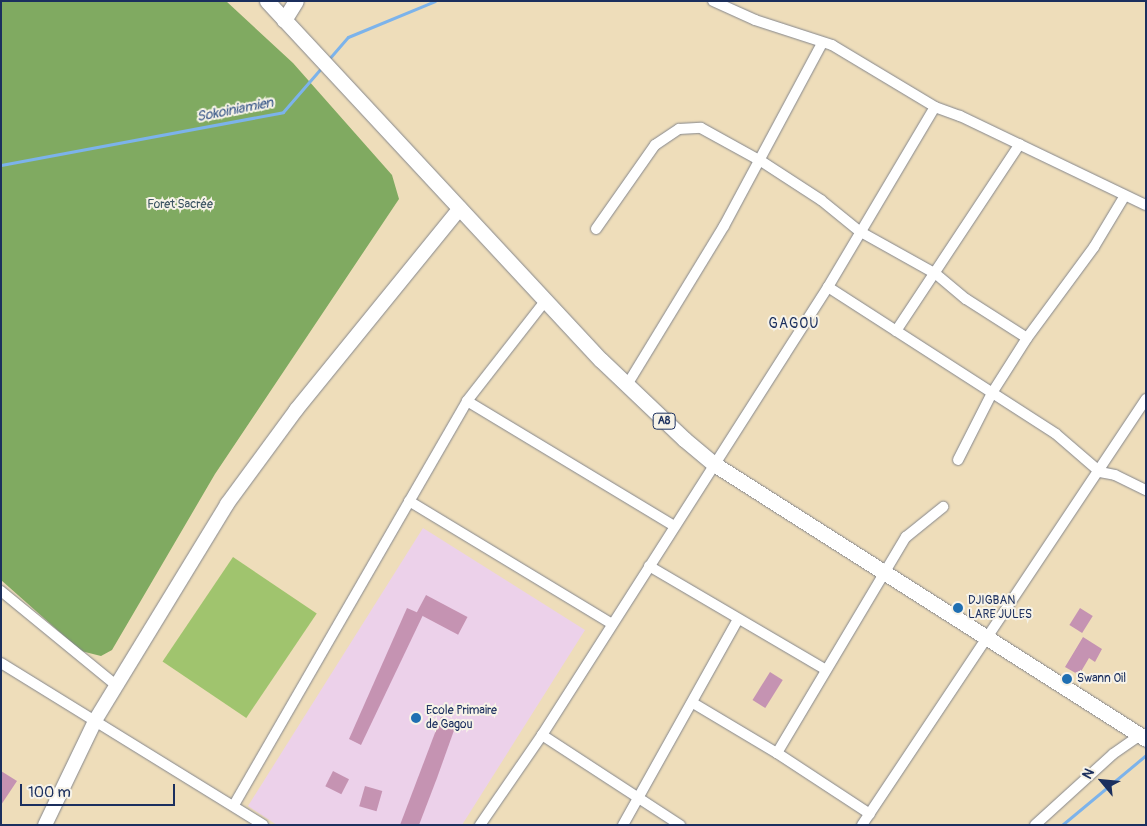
<!DOCTYPE html>
<meta charset="utf-8">
<style>
body{margin:0}
#map{position:relative;width:1147px;height:826px;overflow:hidden;background:#eeddba;font-family:Pangolin,sans-serif}
div>[style]{position:absolute}
.built>*{inset:0;background:#ecd1ea}
.green>*{inset:0;background:#a0c46e;transform-origin:0 0}
.forest>*{inset:0;background:#80aa61}
.stream>*{height:3px;margin:-1.5px;padding:0 1.5px;transform-origin:1.5px;border-radius:1.5px;background:#7cb3eb}
.building>*{inset:0;background:#c593b2;transform-origin:0 0}
.roads{filter:drop-shadow(0 0 1px #84868c) drop-shadow(0 0 1px #84868c)}
.street>*{height:10px;margin:-5px;padding:0 5px;transform-origin:5px;border-radius:5px;background:#fff}
.secondary>*{height:14px;margin:-7px;padding:0 7px;transform-origin:7px;border-radius:7px;background:#fff}
.primary>*{height:15px;margin:-7.5px;padding:0 7.5px;transform-origin:7.5px;border-radius:7.5px;background:#fff}
.dots>*{width:14px;height:14px;translate:-50% -50%;box-sizing:border-box;border:2px solid #f7f3e8;border-radius:50%}
span{translate:-50% -50%;white-space:nowrap;text-align:center;line-height:1.15;-webkit-text-stroke:4px #f7f3e8;paint-order:stroke}
.shield-label span{padding:1px 4px;background:#f7f3e8;border:1px solid;border-radius:4px;-webkit-text-stroke-width:0}
.shield-label{font-size:11px;color:#1b2f5e;font-weight:700}
.park-label{font-size:12px;color:#3c5462}
.poi-label{font-size:12px;color:#1b2f5e}
.left{translate:0 -50%;text-align:left}
.water-label{font-size:14px;color:#385788;font-style:italic}
.neighbourhood-label{font-size:14px;color:#1b2f5e;letter-spacing:1px}
.frame{position:absolute;inset:0;border:2px solid #1b2f5e;pointer-events:none}
.north{position:absolute;left:1077px;top:756px;width:50px;height:50px;-webkit-text-stroke:4px #f7f3e8;paint-order:stroke;rotate:298deg;font-size:14px;font-weight:700;line-height:20px;text-align:center;color:#1b2f5e}
.north::after{content:'';display:block;margin:auto;width:18px;height:22px;background:#1b2f5e;clip-path:polygon(50% 0,100% 100%,50% 72%,0 100%)}
.scale{position:absolute;left:20px;top:784px;width:155px;height:22px;box-sizing:border-box;border:2px solid #1b2f5e;border-top:0;padding-left:6px;font-size:15px;line-height:18px;white-space:nowrap;color:#1b2f5e;-webkit-text-stroke:4px #f7f3e8;paint-order:stroke}
</style>
<div id="map">
<div class="built">
<div style="clip-path:polygon(423px 528px,585px 630px,462px 825px,277px 825px,248px 806px)"></div>
</div>
<div class="green">
<div style="left:233px;top:557px;width:101px;height:126px;rotate:34deg"></div>
</div>
<div class="forest">
<div style="clip-path:polygon(1px 1px,226px 1px,293px 63px,392px 175px,399px 199px,215px 474px,112px 650px,101px 656px,81px 651px,1px 580px)"></div>
</div>
<div class="stream">
<div style="left:328px;top:60px;width:30px;rotate:-49deg"></div>
<div style="left:348px;top:37px;width:94px;rotate:-22.5deg"></div>
<div style="left:1px;top:165px;width:287px;rotate:-10.6deg"></div>
<div style="left:283px;top:112px;width:60px;rotate:-49.1deg"></div>
<div style="left:1062px;top:825px;width:109px;rotate:-39.8deg"></div>
</div>
<div class="building">
<div style="left:426px;top:595px;width:47px;height:20px;rotate:28deg"></div>
<div style="clip-path:polygon(407px 608px,423px 615px,361px 745px,349px 739px)"></div>
<div style="left:1080px;top:608px;width:15px;height:20px;rotate:32deg"></div>
<div style="clip-path:polygon(1083px 637px,1102px 649px,1095px 662px,1089px 658px,1079px 675px,1065px 667px)"></div>
<div style="left:770px;top:672px;width:15px;height:33px;rotate:32deg"></div>
<div style="clip-path:polygon(441px 717px,457px 722px,437px 778px,419px 825px,400px 825px)"></div>
<div style="clip-path:polygon(1px 771px,17px 781px,1px 805px)"></div>
<div style="left:333px;top:771px;width:18px;height:17px;rotate:27deg"></div>
<div style="left:365px;top:786px;width:18px;height:21px;rotate:16deg"></div>
</div>
<div class="roads">
<div class="street">
<div style="left:713px;top:1px;width:46px;rotate:24.3deg"></div>
<div style="left:755px;top:20px;width:81px;rotate:18deg"></div>
<div style="left:832px;top:45px;width:120px;rotate:31deg"></div>
<div style="left:935px;top:107px;width:27px;rotate:20deg"></div>
<div style="left:960px;top:116px;width:206px;rotate:25.6deg"></div>
<div style="left:596px;top:229px;width:103px;rotate:-54.9deg"></div>
<div style="left:655px;top:145px;width:29px;rotate:-34deg"></div>
<div style="left:679px;top:129px;width:22px;rotate:-3deg"></div>
<div style="left:701px;top:128px;width:68px;rotate:28.8deg"></div>
<div style="left:761px;top:161px;width:72px;rotate:33deg"></div>
<div style="left:821px;top:200px;width:49px;rotate:39.2deg"></div>
<div style="left:859px;top:231px;width:88px;rotate:29.2deg"></div>
<div style="left:936px;top:274px;width:39px;rotate:40deg"></div>
<div style="left:966px;top:299px;width:72px;rotate:32.6deg"></div>
<div style="left:1027px;top:338px;width:65px;rotate:122.5deg"></div>
<div style="left:992px;top:393px;width:75px;rotate:116.9deg"></div>
<div style="left:828px;top:287px;width:271px;rotate:32.8deg"></div>
<div style="left:1056px;top:434px;width:58px;rotate:40.8deg"></div>
<div style="left:1100px;top:472px;width:15px;rotate:11deg"></div>
<div style="left:1115px;top:475px;width:34px;rotate:26deg"></div>
<div style="left:896px;top:331px;width:224px;rotate:-56.5deg"></div>
<div style="left:1027px;top:338px;width:113px;rotate:-53.6deg"></div>
<div style="left:1094px;top:247px;width:58px;rotate:-59deg"></div>
<div style="left:627px;top:385px;width:186px;rotate:-58.6deg"></div>
<div style="left:724px;top:226px;width:208px;rotate:-61.8deg"></div>
<div style="left:467px;top:401px;width:242px;rotate:31.1deg"></div>
<div style="left:409px;top:501px;width:237px;rotate:31.2deg"></div>
<div style="left:649px;top:566px;width:205px;rotate:30.4deg"></div>
<div style="left:1px;top:591px;width:149px;rotate:39.3deg"></div>
<div style="left:1px;top:663px;width:308px;rotate:31.7deg"></div>
<div style="left:693px;top:703px;width:98px;rotate:30.8deg"></div>
<div style="left:777px;top:753px;width:111px;rotate:33.3deg"></div>
<div style="left:542px;top:735px;width:165px;rotate:33.1deg"></div>
<div style="left:777px;top:753px;width:252px;rotate:-59.2deg"></div>
<div style="left:906px;top:537px;width:48px;rotate:-39deg"></div>
<div style="left:234px;top:805px;width:466px;rotate:-60deg"></div>
<div style="left:467px;top:401px;width:127px;rotate:-52deg"></div>
<div style="left:480px;top:825px;width:109px;rotate:-55.4deg"></div>
<div style="left:542px;top:735px;width:532px;rotate:-57.45deg"></div>
<div style="left:828px;top:287px;width:209px;rotate:-59.3deg"></div>
<div style="left:623px;top:825px;width:236px;rotate:-60.8deg"></div>
<div style="left:862px;top:825px;width:512px;rotate:-56.31deg"></div>
<div style="left:1035px;top:825px;width:105px;rotate:-42.3deg"></div>
<div style="left:1113px;top:754px;width:33px;rotate:-35deg"></div>
</div>
<div class="secondary">
<div style="left:45px;top:825px;width:118px;rotate:-64.3deg"></div>
<div style="left:96px;top:719px;width:252px;rotate:-58.6deg"></div>
<div style="left:227px;top:504px;width:117px;rotate:-53.7deg"></div>
<div style="left:296px;top:410px;width:260px;rotate:-50.9deg"></div>
</div>
<div class="primary">
<div style="left:267px;top:1px;width:490px;rotate:47.1deg"></div>
<div style="left:601px;top:360px;width:115px;rotate:43.6deg"></div>
<div style="left:684px;top:439px;width:39px;rotate:40deg"></div>
<div style="left:714px;top:464px;width:512px;rotate:32.48deg"></div>
<div style="left:284px;top:20px;width:22px;rotate:-58deg"></div>
</div>
</div>
<div class="dots">
<div style="left:958px;top:608px;background:#1f6fb2"></div>
<div style="left:1067px;top:679px;background:#1f6fb2"></div>
<div style="left:416px;top:718px;background:#1f6fb2"></div>
</div>
<div class="shield-label">
<span style="left:664px;top:421px">A8</span>
</div>
<div class="park-label">
<span style="left:180px;top:205px">Foret Sacrée</span>
</div>
<div class="poi-label">
<span class="left" style="left:968px;top:608px">DJIGBAN<br>LARE JULES</span>
<span class="left" style="left:1077px;top:679px">Swann Oil</span>
<span class="left" style="left:426px;top:718px">Ecole Primaire<br>de Gagou</span>
</div>
<div class="water-label">
<span style="left:235px;top:110px;rotate:-11deg">Sokoiniamien</span>
</div>
<div class="neighbourhood-label">
<span style="left:794px;top:324px">GAGOU</span>
</div>
<div class="frame"></div>
<div class="north">N</div>
<div class="scale">100 m</div>
</div>
